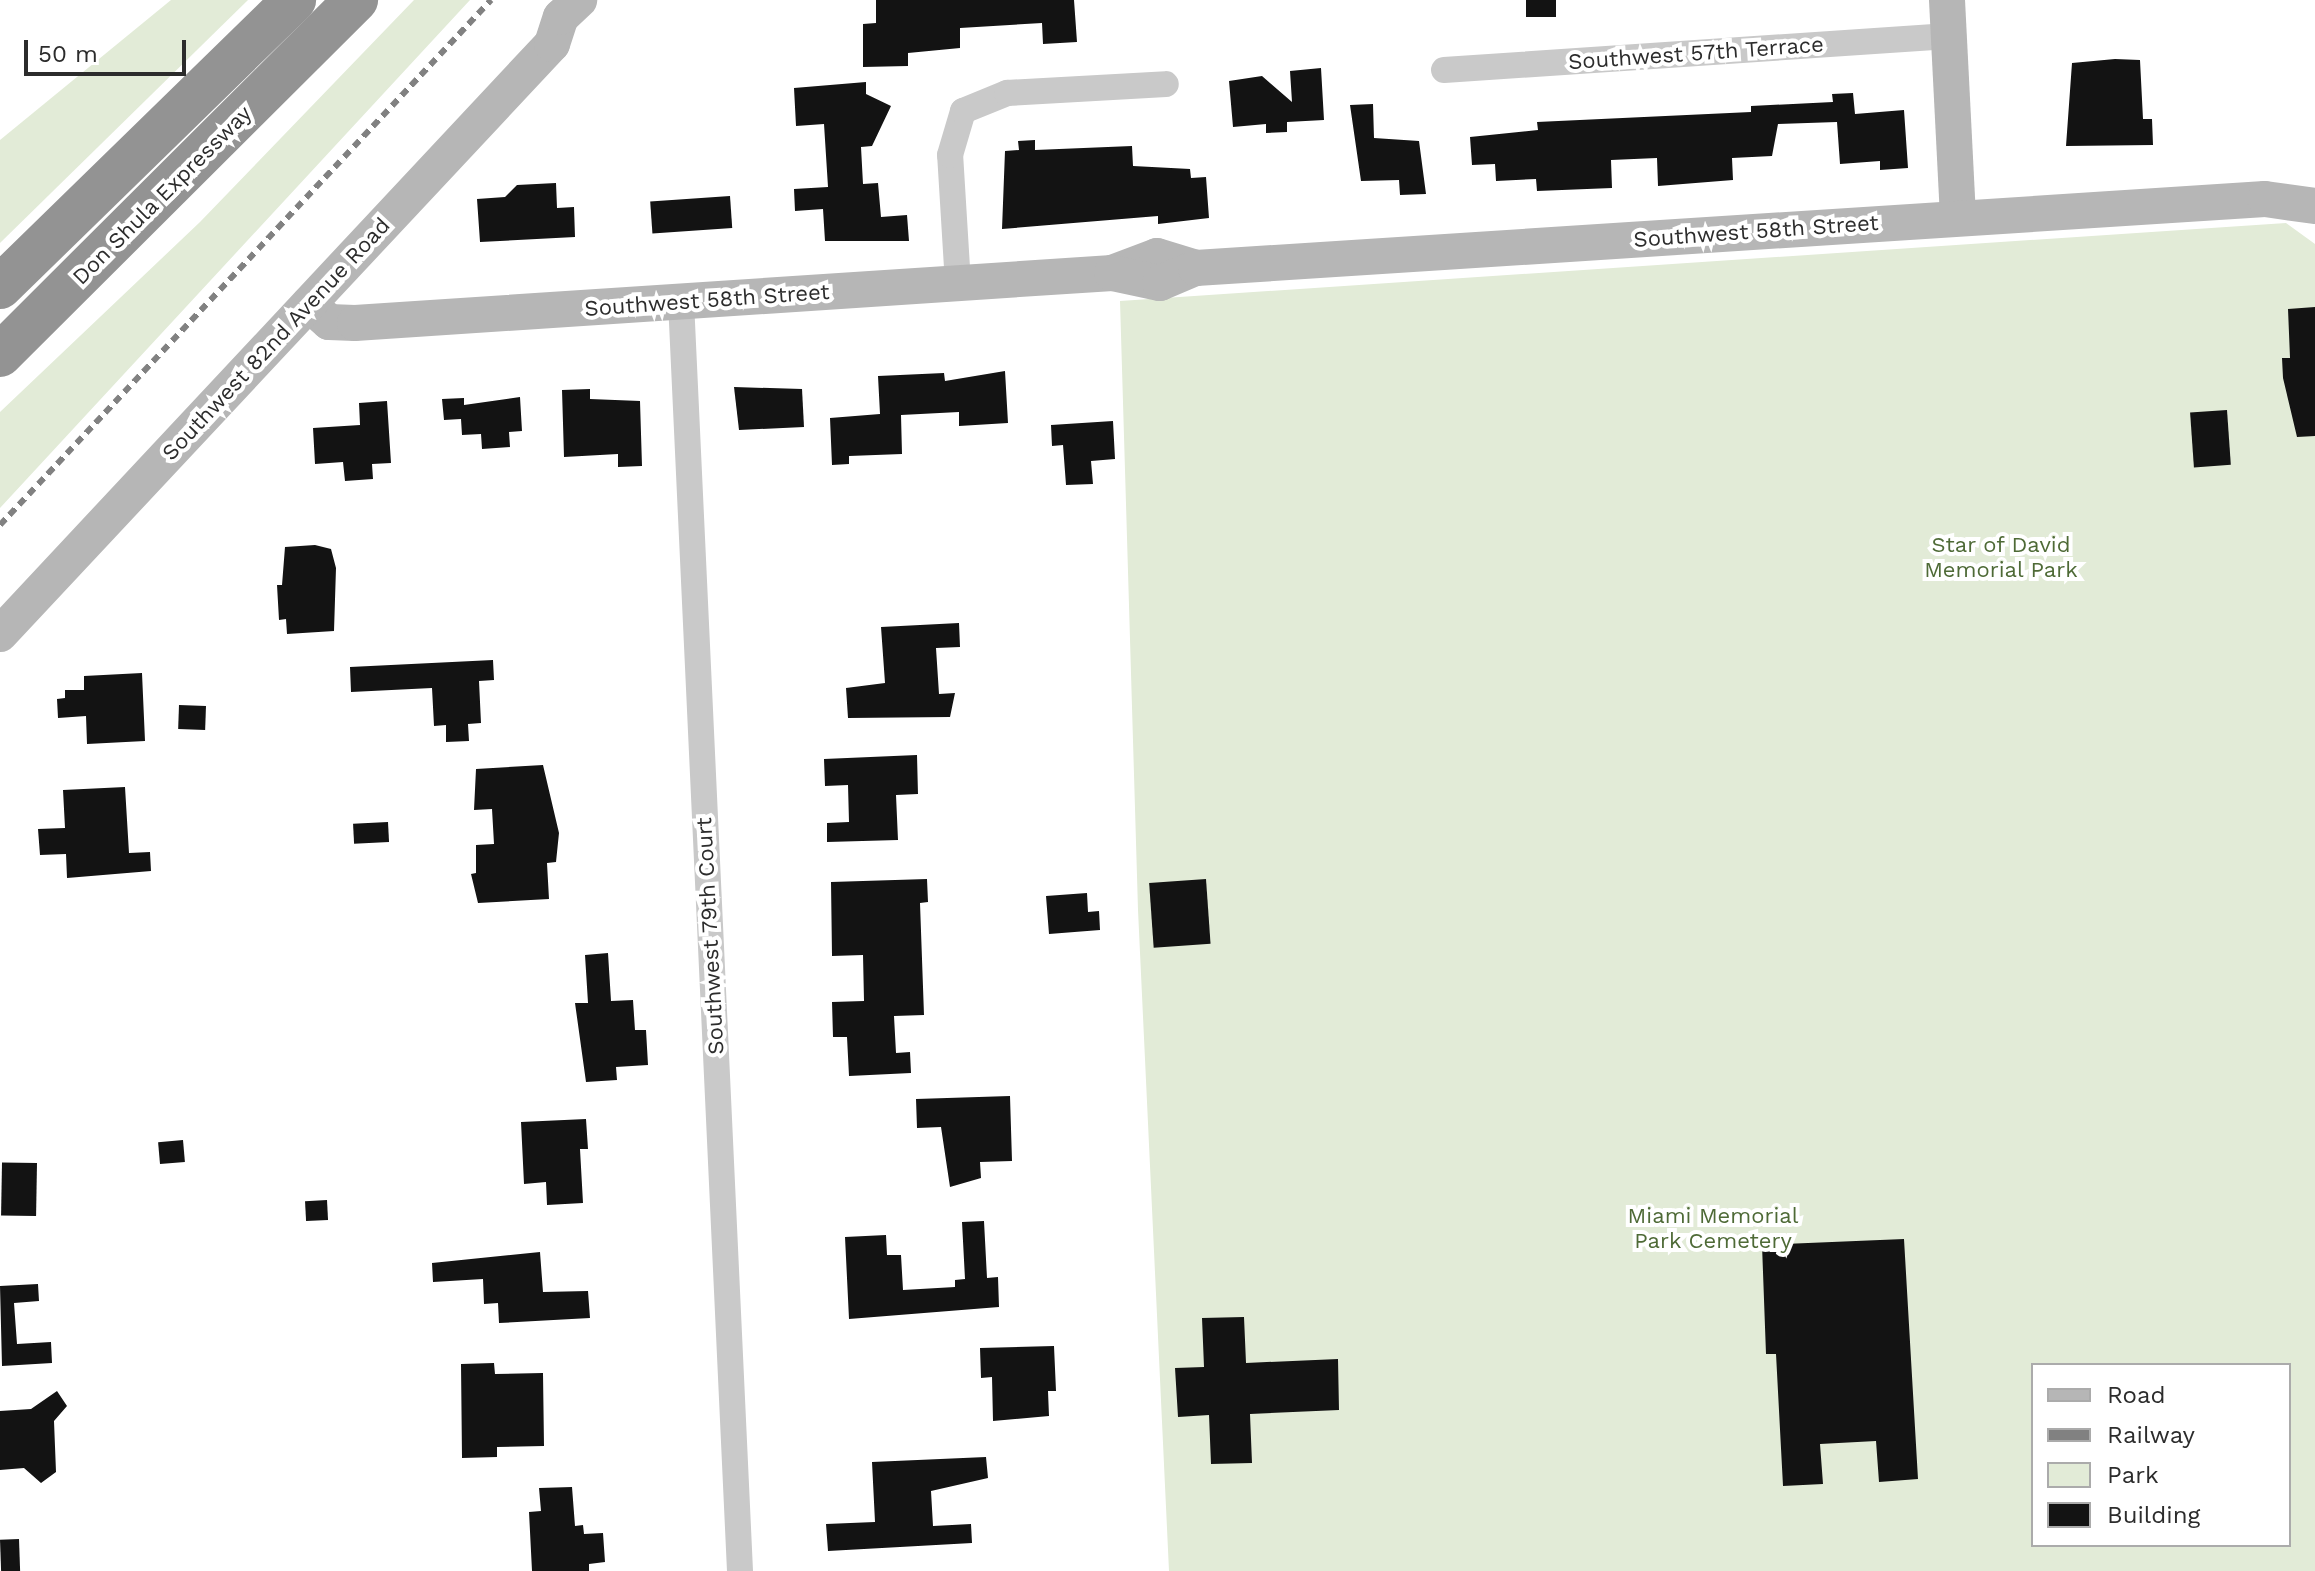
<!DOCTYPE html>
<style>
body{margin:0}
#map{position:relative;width:2315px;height:1571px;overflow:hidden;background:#fff;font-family:"Work Sans",sans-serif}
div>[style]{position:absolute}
.green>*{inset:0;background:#e2ebd7}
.building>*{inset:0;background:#131313;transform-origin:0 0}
.street>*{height:26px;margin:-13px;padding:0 13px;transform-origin:13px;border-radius:13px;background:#c9c9c9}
.secondary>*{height:36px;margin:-18px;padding:0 18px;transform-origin:18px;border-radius:18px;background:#b6b6b6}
.highway>*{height:44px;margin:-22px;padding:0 22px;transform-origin:22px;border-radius:22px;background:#939393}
.rail>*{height:6px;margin-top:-3px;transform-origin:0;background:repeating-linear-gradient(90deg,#818181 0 8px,transparent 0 14px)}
span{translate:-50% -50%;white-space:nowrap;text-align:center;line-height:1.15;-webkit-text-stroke:8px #fff;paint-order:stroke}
.street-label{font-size:22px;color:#2c2c2c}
.park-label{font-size:22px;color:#4e6a36}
.legend{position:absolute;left:2031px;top:1363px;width:260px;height:184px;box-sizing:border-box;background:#fff;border:2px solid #ababab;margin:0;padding:10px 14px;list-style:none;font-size:24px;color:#2c2c2c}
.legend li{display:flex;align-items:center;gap:16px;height:40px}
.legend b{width:40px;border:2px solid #ababab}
.scale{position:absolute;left:24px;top:40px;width:162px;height:36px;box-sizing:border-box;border:4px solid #2c2c2c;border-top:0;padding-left:10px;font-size:24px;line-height:28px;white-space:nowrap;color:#2c2c2c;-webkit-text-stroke:6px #fff;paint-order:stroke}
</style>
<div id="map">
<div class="green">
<div style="clip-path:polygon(171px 0,248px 0,0 243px,0 140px)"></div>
<div style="clip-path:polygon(414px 0,470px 0,0 508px,0 412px,200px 222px)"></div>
<div style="clip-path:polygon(evenodd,2286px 223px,2315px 244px,2315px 1571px,1169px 1571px,1138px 910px,1120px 301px,2286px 223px,2033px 1365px,2289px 1365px,2289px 1545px,2033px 1545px,2033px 1365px)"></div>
</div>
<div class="building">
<div style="clip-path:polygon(876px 0,1074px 0,1077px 42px,1043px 44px,1042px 23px,960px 28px,960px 48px,908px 53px,908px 66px,863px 67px,863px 24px,876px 23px)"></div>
<div style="left:1526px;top:0;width:30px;height:17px"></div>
<div style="clip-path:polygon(2115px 59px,2140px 60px,2143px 119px,2152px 119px,2153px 145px,2066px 146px,2072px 63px)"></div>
<div style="clip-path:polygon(1321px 68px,1324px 120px,1287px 122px,1287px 132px,1266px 133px,1266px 124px,1233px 127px,1229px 81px,1262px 76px,1292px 102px,1290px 71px)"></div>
<div style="clip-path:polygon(866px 82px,866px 94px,891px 106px,872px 146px,861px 147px,863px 184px,878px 183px,881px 217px,907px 215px,909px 241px,825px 241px,823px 209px,795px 211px,794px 189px,828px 187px,824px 124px,796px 126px,794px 88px)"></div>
<div style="clip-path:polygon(1853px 93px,1855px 114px,1904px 110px,1908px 168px,1880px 170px,1880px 161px,1840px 164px,1837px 122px,1778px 124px,1772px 156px,1732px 158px,1733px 180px,1658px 186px,1657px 158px,1611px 160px,1612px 188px,1537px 191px,1536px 179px,1496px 181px,1495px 164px,1472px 165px,1470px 137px,1538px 130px,1537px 122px,1751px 112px,1751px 106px,1833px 102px,1832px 94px)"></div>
<div style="clip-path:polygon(1373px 104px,1374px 138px,1419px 141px,1426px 194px,1400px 195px,1399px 180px,1361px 181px,1350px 105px)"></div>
<div style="clip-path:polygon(1035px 140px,1035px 150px,1132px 146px,1133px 166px,1190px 169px,1191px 178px,1206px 177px,1209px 218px,1158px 224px,1158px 216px,1002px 229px,1005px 151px,1019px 150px,1018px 141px)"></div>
<div style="clip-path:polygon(556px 183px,557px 208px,574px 207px,575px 237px,480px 242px,477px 199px,505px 197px,517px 185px)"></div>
<div style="left:730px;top:196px;width:32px;height:80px;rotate:86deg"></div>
<div style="clip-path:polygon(2315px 307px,2315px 436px,2297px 437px,2283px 378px,2282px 358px,2290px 358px,2288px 309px)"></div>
<div style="clip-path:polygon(1005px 371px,1008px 423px,959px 426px,959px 412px,901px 415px,902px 454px,849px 456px,849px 464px,832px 465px,830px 418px,880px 414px,878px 376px,944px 373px,945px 381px)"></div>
<div style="clip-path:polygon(734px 387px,802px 389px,804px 427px,739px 430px)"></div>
<div style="clip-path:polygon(590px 389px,590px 399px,640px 401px,642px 466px,618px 467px,618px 454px,564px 457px,562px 390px)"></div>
<div style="clip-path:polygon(520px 397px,522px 431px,509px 432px,510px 447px,482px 449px,481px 434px,462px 435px,461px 419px,444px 420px,442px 399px,464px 398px,464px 405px)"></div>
<div style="clip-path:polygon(387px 401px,391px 463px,372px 464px,373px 479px,345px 481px,343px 462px,315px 464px,313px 428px,360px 425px,359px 403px)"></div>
<div style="left:2227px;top:410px;width:55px;height:37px;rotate:86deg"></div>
<div style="clip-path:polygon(1113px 421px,1115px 459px,1091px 461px,1093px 484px,1066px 485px,1063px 445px,1052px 446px,1051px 425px)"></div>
<div style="clip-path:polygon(315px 545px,331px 549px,336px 568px,334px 631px,287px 634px,286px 619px,279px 620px,277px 585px,282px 585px,285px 547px)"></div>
<div style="clip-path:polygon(959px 623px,960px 647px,936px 648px,939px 694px,955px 693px,950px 717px,848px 718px,846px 688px,885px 683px,881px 627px)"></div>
<div style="clip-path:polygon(493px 660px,494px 680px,479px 681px,481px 723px,468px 724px,469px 741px,446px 742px,446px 725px,434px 726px,432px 688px,351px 692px,350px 667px)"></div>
<div style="clip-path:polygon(142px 673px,145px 741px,87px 744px,86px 716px,58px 718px,57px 699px,65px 698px,65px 690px,84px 690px,84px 676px)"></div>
<div style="left:179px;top:705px;width:27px;height:24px;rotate:2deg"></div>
<div style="clip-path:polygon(917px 755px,918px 794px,896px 795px,898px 840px,827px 842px,827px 823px,849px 822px,848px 785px,825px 786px,824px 759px)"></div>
<div style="clip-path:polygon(543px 765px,559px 833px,556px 862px,547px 863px,549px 899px,478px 903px,471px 874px,476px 873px,476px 845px,494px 844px,492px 809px,474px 810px,476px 769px)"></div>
<div style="clip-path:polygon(125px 787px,129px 853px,150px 852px,151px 871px,67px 878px,66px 854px,40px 855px,38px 829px,65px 828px,63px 790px)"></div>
<div style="left:388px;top:822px;width:20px;height:35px;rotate:87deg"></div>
<div style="clip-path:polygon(927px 879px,928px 902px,920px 903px,924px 1015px,894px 1016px,896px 1053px,910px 1052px,911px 1073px,849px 1076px,847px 1037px,833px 1037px,832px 1002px,864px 1001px,863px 955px,832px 956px,831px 882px)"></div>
<div style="left:1206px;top:879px;width:65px;height:57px;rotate:86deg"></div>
<div style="clip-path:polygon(1087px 893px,1088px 912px,1099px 911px,1100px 930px,1049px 934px,1046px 896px)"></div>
<div style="clip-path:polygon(608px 953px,611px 1001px,633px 1000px,635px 1030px,646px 1030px,648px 1065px,616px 1067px,617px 1080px,586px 1082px,575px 1003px,588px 1003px,585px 955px)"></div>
<div style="clip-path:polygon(1010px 1096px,1012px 1161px,980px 1162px,981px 1178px,950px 1187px,941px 1127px,917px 1128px,916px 1099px)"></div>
<div style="clip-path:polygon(586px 1119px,588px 1149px,580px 1149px,583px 1203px,547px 1205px,546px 1182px,524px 1184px,521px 1122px)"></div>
<div style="left:183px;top:1140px;width:22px;height:25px;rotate:85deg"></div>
<div style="left:37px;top:1163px;width:53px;height:35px;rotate:91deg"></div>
<div style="left:327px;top:1200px;width:20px;height:22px;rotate:87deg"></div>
<div style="clip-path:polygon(984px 1221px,987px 1278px,998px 1277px,999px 1307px,849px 1319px,845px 1237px,886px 1235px,887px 1255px,901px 1255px,903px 1290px,955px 1287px,955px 1280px,965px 1279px,962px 1222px)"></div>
<div style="clip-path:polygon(1904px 1239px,1918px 1479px,1879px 1482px,1876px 1441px,1820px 1444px,1823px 1484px,1783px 1486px,1776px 1354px,1766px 1354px,1762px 1245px)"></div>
<div style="clip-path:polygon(540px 1252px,543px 1292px,588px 1291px,590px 1318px,499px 1323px,498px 1303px,484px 1304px,483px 1279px,433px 1282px,432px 1263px)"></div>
<div style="clip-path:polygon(38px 1284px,39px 1301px,14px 1303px,17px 1344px,51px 1342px,52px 1363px,2px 1366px,0 1286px)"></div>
<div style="clip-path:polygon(1244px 1317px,1246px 1363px,1338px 1359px,1339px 1410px,1250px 1414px,1252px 1463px,1211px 1464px,1209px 1415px,1178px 1417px,1175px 1368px,1204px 1367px,1202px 1318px)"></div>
<div style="clip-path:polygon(1054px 1346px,1056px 1391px,1048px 1391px,1049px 1416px,993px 1421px,992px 1377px,981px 1378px,980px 1348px)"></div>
<div style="clip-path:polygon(494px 1363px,495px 1374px,543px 1373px,544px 1446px,497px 1447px,497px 1457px,462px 1458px,461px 1364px)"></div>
<div style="clip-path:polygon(57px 1391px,67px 1406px,54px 1421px,56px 1472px,41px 1483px,24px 1468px,0 1470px,0 1411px,31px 1409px)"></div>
<div style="clip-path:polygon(986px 1457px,988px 1478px,931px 1491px,933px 1526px,971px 1524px,972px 1543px,828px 1551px,826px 1524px,875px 1522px,872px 1462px)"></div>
<div style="clip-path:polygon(572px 1487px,575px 1526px,583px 1525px,584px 1534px,603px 1533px,605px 1562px,589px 1564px,589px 1571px,532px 1571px,529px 1512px,541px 1511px,539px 1488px)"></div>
<div style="left:19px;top:1539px;width:32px;height:19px;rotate:88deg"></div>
</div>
<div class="street">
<div style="left:1444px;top:70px;width:506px;rotate:-3.85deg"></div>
<div style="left:958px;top:284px;width:129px;rotate:-93.5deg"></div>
<div style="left:950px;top:155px;width:46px;rotate:-73.5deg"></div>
<div style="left:963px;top:111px;width:48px;rotate:-22.2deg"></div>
<div style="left:1007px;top:93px;width:159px;rotate:-3.2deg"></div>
<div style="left:681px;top:301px;width:1271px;rotate:87.34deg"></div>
</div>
<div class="secondary">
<div style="left:1947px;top:0;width:218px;rotate:87.1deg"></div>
<div style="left:1112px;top:273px;width:48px;rotate:-20.7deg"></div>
<div style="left:1157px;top:256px;width:41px;rotate:17.1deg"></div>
<div style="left:309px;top:304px;width:27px;rotate:42deg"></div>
<div style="left:329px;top:322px;width:26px;rotate:2deg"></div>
<div style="left:355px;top:323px;width:759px;rotate:-3.78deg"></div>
<div style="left:1112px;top:273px;width:49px;rotate:11.8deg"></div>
<div style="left:1160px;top:283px;width:39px;rotate:-23deg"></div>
<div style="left:1196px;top:268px;width:1071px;rotate:-3.69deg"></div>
<div style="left:2265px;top:199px;width:50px;rotate:8deg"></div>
<div style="left:0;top:634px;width:808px;rotate:-46.91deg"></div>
<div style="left:552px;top:44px;width:28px;rotate:-72deg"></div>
<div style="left:561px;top:17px;width:25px;rotate:-43deg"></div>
</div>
<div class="highway">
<div style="left:0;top:287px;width:411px;rotate:-44.3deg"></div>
<div style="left:0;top:355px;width:503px;rotate:-44.92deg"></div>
</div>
<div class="rail">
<div style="left:0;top:525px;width:719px;rotate:-46.92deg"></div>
</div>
<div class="street-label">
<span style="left:1696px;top:53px;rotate:-4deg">Southwest 57th Terrace</span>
<span style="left:162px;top:195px;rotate:-45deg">Don Shula Expressway</span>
<span style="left:1756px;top:231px;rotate:-4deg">Southwest 58th Street</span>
<span style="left:707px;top:300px;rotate:-4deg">Southwest 58th Street</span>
<span style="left:276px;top:339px;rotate:-47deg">Southwest 82nd Avenue Road</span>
<span style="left:710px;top:936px;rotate:-93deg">Southwest 79th Court</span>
</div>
<div class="park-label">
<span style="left:2001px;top:557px">Star of David<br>Memorial Park</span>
<span style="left:1713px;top:1228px">Miami Memorial<br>Park Cemetery</span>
</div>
<ul class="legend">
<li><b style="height:10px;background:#b6b6b6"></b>Road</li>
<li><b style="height:10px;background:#818181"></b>Railway</li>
<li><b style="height:22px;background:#e2ebd7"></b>Park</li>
<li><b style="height:22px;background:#131313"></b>Building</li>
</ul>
<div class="scale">50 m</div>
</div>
